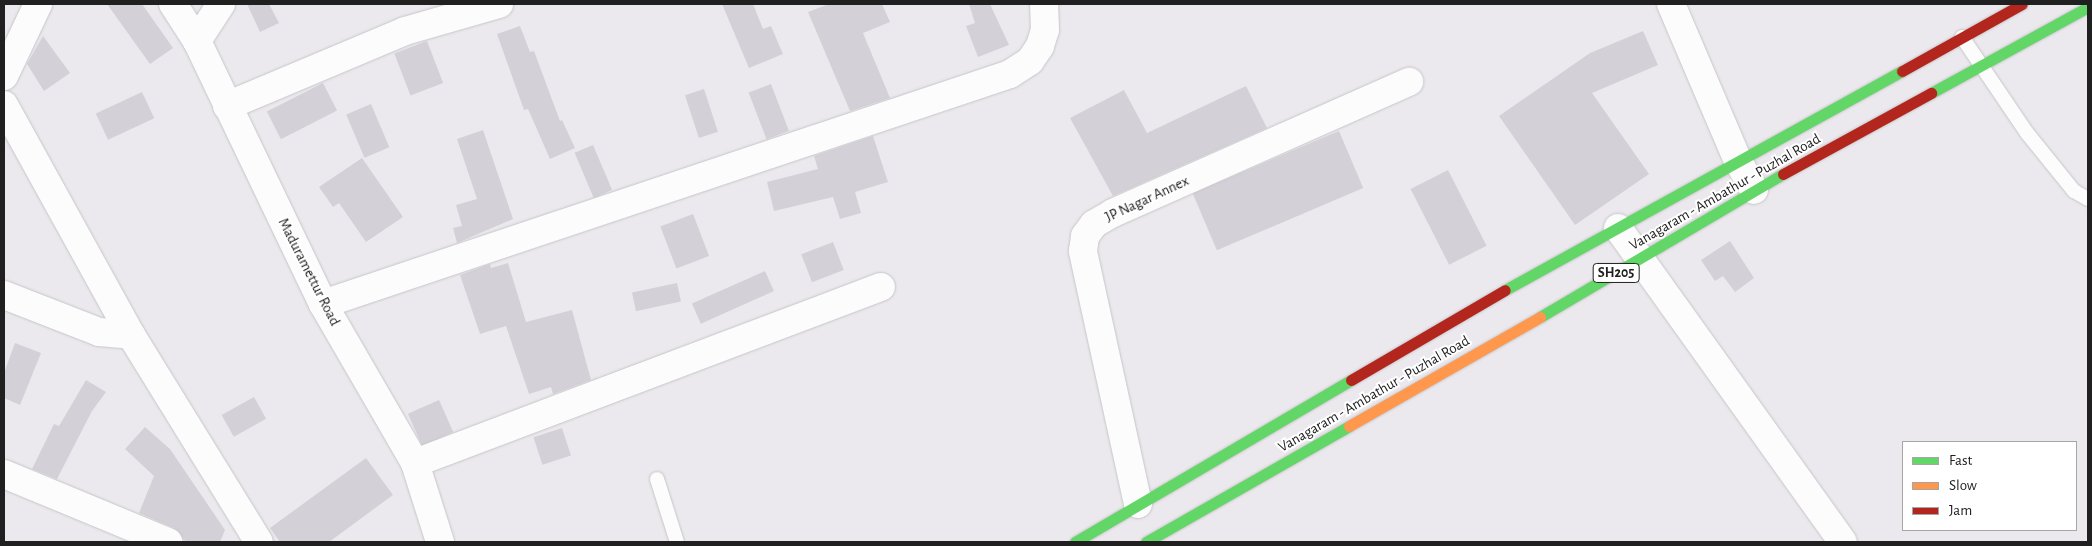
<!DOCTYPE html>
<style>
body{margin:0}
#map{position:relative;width:2092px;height:546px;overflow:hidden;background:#ebe9ee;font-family:"Alegreya Sans",sans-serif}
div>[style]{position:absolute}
.building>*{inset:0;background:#d3d1d7;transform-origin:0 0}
.roads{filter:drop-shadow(0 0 1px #c6c5c7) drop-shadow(0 0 1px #c6c5c7)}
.lane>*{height:14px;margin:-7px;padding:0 7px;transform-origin:7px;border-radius:7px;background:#fcfcfc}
.street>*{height:28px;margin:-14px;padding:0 14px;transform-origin:14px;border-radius:14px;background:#fcfcfc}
.fast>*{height:11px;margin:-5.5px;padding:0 5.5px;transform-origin:5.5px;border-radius:5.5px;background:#63d668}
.slow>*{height:11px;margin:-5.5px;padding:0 5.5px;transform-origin:5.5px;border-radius:5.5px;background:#ff974d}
.jam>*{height:11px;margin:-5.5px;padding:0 5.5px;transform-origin:5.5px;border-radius:5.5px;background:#b3261e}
span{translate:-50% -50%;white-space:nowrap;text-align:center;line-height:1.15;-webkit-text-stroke:4px #fff;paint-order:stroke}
.shield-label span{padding:1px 4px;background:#fff;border:1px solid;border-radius:4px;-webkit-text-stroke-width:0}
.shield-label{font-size:14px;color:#202020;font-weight:700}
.street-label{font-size:15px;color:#202020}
.frame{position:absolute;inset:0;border:5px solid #202020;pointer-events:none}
.legend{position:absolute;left:1902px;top:441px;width:175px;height:90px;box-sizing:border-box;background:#fff;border:1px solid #a6a6a6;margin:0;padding:6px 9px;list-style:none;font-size:15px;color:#202020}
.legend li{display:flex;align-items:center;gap:10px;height:25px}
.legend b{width:25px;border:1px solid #a6a6a6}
</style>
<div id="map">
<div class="building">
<div style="clip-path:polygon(107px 4px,142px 4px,173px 48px,150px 64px)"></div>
<div style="clip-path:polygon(247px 4px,269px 4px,279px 23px,260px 32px)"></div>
<div style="clip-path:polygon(722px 4px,753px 4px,763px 29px,771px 26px,783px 54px,749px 68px)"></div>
<div style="clip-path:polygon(829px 4px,882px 4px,890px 22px,863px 33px,890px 98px,850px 111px,808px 12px)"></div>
<div style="clip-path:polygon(969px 4px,990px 4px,1009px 45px,978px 57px,966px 26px,975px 23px)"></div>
<div style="clip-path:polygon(520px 26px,530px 52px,534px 51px,560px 121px,562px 120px,575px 148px,550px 159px,528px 109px,524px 110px,497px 34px)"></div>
<div style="clip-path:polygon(1643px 31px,1658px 65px,1592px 93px,1649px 174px,1575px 225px,1499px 116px,1590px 53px)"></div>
<div style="clip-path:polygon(43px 36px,70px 73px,44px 91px,27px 64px)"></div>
<div style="left:427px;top:41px;width:45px;height:35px;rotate:69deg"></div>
<div style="left:323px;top:83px;width:31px;height:63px;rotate:63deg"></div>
<div style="left:771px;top:84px;width:50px;height:24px;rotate:69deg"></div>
<div style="clip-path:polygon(1246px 86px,1267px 128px,1113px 196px,1070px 118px,1124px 90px,1147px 133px)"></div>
<div style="left:704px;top:89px;width:45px;height:20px;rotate:72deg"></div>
<div style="left:142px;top:92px;width:29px;height:51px;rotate:65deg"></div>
<div style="left:371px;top:104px;width:47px;height:27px;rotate:67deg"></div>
<div style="clip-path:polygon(483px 130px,513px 219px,457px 243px,453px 228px,462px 226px,456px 205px,477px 199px,457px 139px)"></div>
<div style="left:1339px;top:131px;width:62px;height:159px;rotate:67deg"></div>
<div style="clip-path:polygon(873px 136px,888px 182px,855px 192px,861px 213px,840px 219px,833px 197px,774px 211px,767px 182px,818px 169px,814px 156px)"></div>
<div style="left:593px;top:145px;width:49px;height:20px;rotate:67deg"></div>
<div style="clip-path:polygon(362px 158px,403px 217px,366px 242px,339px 203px,333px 207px,319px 187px)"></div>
<div style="left:1448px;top:170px;width:85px;height:42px;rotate:63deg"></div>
<div style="left:693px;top:214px;width:45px;height:35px;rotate:69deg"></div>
<div style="clip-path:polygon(1730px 241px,1754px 278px,1735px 292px,1723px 276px,1715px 281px,1701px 260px)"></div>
<div style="left:833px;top:242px;width:30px;height:34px;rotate:69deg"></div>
<div style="clip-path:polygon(508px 263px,526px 322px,572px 310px,591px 380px,553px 394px,551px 387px,529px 394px,506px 326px,480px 334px,460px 275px,490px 264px,491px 268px)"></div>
<div style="left:765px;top:271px;width:22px;height:80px;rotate:66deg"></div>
<div style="left:677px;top:283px;width:19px;height:46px;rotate:78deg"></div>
<div style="clip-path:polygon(15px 343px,41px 353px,20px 405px,4px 398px,4px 373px)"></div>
<div style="clip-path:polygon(86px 380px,106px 392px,92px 411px,57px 479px,32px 469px,54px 424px,59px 426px)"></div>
<div style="left:254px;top:397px;width:25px;height:37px;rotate:61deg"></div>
<div style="left:439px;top:400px;width:35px;height:34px;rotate:66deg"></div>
<div style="clip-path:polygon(145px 427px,170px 449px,225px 530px,220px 542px,186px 542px,174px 528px,139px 513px,154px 476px,125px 449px)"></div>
<div style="left:562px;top:428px;width:29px;height:30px;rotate:72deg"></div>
<div style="clip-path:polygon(366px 458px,393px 495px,329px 542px,280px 542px,270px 528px)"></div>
</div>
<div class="roads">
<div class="lane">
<div style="left:1962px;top:37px;width:116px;rotate:55.9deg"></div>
<div style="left:2027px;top:133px;width:75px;rotate:51deg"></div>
<div style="left:2074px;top:191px;width:16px;rotate:30deg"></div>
<div style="left:657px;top:479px;width:66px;rotate:72.4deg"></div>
</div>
<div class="street">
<div style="left:173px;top:4px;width:44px;rotate:57deg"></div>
<div style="left:197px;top:41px;width:292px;rotate:64.4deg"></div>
<div style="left:323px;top:304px;width:184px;rotate:59.9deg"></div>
<div style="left:415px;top:463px;width:83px;rotate:72.4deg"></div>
<div style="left:1671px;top:4px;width:171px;rotate:66.9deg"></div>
<div style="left:1738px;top:161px;width:33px;rotate:61deg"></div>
<div style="left:197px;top:41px;width:44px;rotate:-57deg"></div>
<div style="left:4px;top:76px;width:80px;rotate:-64.7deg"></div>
<div style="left:4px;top:105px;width:263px;rotate:61.1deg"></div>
<div style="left:227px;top:106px;width:193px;rotate:-22.8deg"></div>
<div style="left:405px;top:31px;width:98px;rotate:-16deg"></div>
<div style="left:1618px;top:228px;width:386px;rotate:54.4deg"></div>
<div style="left:4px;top:295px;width:102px;rotate:21.3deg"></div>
<div style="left:99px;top:332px;width:32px;rotate:5deg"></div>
<div style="left:131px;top:335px;width:243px;rotate:58.3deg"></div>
<div style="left:323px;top:304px;width:724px;rotate:-18.51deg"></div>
<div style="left:1010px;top:74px;width:24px;rotate:-33deg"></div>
<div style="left:1030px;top:61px;width:18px;rotate:-56deg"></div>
<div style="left:1040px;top:46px;width:17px;rotate:-73deg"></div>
<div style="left:1045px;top:30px;width:26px;rotate:-92deg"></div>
<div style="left:415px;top:463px;width:498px;rotate:-20.7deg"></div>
<div style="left:4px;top:474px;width:178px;rotate:22.5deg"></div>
<div style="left:1138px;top:504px;width:259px;rotate:-102.3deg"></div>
<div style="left:1083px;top:251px;width:15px;rotate:-82deg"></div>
<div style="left:1085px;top:236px;width:15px;rotate:-53deg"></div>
<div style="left:1094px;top:224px;width:22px;rotate:-30deg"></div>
<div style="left:1113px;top:213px;width:324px;rotate:-23.9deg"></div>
</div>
<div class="fast">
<div style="left:1931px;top:93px;width:179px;rotate:-28.7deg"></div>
<div style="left:1505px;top:290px;width:453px;rotate:-28.9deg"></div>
<div style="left:1540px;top:317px;width:282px;rotate:-30.5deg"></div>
<div style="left:1075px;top:542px;width:320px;rotate:-30.4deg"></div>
<div style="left:1146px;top:542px;width:234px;rotate:-29.7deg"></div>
</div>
<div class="slow">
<div style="left:1349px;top:426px;width:220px;rotate:-29.7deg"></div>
</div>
<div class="jam">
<div style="left:1902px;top:71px;width:137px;rotate:-29.2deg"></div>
<div style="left:1783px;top:174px;width:169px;rotate:-28.7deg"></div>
<div style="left:1351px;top:380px;width:178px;rotate:-30.3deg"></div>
</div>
</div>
<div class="shield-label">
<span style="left:1616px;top:273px">SH205</span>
</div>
<div class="street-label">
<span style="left:1725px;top:192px;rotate:-30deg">Vanagaram - Ambathur - Puzhal Road</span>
<span style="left:1147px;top:199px;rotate:-25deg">JP Nagar Annex</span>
<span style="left:309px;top:272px;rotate:63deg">Maduramettur Road</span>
<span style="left:1374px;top:394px;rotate:-30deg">Vanagaram - Ambathur - Puzhal Road</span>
</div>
<div class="frame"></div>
<ul class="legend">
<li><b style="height:6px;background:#63d668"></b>Fast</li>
<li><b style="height:6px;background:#ff974d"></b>Slow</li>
<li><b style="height:6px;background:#b3261e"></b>Jam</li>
</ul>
</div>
